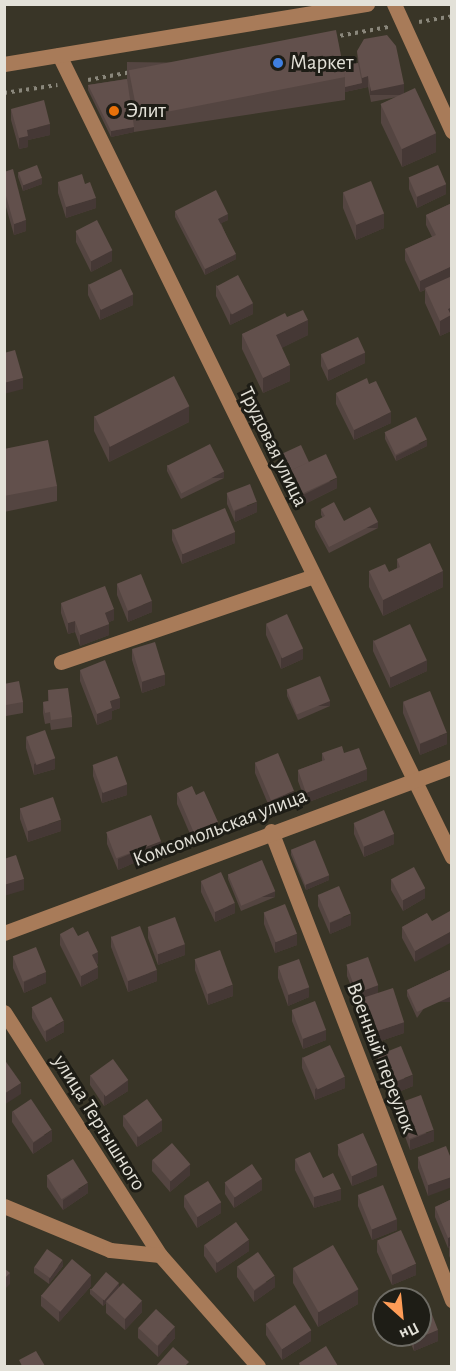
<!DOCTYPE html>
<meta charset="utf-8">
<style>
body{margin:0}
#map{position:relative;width:456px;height:1371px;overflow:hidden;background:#393527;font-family:"Alegreya Sans",sans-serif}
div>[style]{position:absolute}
.path>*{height:4px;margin-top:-2px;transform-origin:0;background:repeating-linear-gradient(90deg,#8a877b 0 3px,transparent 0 7.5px)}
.minor>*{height:15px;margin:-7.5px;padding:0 7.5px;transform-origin:7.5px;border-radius:7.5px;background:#a87b59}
.wall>*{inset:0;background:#544541}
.shaded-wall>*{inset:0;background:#453835;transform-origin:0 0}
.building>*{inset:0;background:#62504c;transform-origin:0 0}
.dots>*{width:16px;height:16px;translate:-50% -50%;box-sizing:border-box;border:3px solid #1e1d16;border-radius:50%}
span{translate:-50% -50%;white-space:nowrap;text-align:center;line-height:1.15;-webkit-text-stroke:6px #1e1d16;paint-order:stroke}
.poi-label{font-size:21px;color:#e3e1d8}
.left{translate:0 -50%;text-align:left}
.street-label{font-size:21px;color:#e3e1d8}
.frame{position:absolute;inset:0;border:6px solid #e3e1d8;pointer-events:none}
.north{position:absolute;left:372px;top:1287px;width:60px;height:60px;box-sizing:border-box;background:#1e1d16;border:2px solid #6d6b64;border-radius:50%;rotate:153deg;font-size:16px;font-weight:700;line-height:24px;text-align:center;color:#e3e1d8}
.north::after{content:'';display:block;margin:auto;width:21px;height:27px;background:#fe9c57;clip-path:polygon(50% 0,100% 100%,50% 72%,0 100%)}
</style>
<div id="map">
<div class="path">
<div style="left:419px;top:22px;width:34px;rotate:-10deg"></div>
<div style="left:333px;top:37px;width:56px;rotate:-10.3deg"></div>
<div style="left:88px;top:80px;width:44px;rotate:-10.5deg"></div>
<div style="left:4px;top:93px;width:54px;rotate:-8.6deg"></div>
</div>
<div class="minor">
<div style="left:394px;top:4px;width:140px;rotate:65.5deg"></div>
<div style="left:59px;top:55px;width:893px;rotate:63.89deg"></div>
<div style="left:4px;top:64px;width:368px;rotate:-9.4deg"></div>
<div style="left:61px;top:662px;width:266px;rotate:-18.8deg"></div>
<div style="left:271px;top:831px;width:503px;rotate:68.9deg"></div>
<div style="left:4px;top:933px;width:478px;rotate:-20.4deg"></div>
<div style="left:4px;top:1012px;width:289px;rotate:57.3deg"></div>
<div style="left:160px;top:1255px;width:148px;rotate:48.6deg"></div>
<div style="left:4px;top:1206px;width:115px;rotate:22.5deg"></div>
<div style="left:110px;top:1250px;width:50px;rotate:5.7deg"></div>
</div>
<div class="wall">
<div style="clip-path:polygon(357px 51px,404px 93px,436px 152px,402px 167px,381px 123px,381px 104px,397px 97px,371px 102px,368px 87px,345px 92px,345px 100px,134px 132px,111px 137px,88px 90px,88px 85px,127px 79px,127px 62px,342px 65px,358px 63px)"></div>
<div style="clip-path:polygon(11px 109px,50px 135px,28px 140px,28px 147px,19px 149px,11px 120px)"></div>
<div style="clip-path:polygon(4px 172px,26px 231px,14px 235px,4px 200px)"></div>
<div style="clip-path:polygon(18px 172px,42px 184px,23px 191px,18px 177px)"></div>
<div style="clip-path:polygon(409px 178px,446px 194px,417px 208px,409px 189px)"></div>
<div style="clip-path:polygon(58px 182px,85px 184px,96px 208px,66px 218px,58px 193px)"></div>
<div style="clip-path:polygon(343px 192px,384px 228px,356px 240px,343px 208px)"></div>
<div style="clip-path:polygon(452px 203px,451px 331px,440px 336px,425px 303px,425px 290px,420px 292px,405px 260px,405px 249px,432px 237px,426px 225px,426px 215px)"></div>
<div style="clip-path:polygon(175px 211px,228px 220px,221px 223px,236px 259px,205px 275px,175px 217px)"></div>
<div style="clip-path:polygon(76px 231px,112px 261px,91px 272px,76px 242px)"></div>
<div style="clip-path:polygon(88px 284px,133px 305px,100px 320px,88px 295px)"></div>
<div style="clip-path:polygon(216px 285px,253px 314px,230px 325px,216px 296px)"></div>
<div style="clip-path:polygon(287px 317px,308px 335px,281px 348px,290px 381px,263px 393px,242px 349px,242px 334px)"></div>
<div style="clip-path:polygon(321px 355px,365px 363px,328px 381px,321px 366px)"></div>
<div style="clip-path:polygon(336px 393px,391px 423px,354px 440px,336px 404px)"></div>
<div style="clip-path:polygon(94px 416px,189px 422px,109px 462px,94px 431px)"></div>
<div style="clip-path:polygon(385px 433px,427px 446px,396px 461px,385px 439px)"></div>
<div style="clip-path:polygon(4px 449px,57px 486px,57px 501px,4px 512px)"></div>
<div style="clip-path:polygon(282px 454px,309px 462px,337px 488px,303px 505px,292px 482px,292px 477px,291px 477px,282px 460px)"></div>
<div style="clip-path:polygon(167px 465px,224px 478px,181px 499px,167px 471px)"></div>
<div style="clip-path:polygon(227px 493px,257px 512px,235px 522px,227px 504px)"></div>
<div style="clip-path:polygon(321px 509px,344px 521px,378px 528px,329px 553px,315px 527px,315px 521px,323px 518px,321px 515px)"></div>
<div style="clip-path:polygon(172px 529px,235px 543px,182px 564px,172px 540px)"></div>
<div style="clip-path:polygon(397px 559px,443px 587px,383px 616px,369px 587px,369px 571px,389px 572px,397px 568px)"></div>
<div style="clip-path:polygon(117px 584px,152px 612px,128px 622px,117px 595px)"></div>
<div style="clip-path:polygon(61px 603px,114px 620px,109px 622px,109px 635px,80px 646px,75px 632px,68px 634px,61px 613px)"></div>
<div style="clip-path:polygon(266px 624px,303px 659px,281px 669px,266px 635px)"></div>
<div style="clip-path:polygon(373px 640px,427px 671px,390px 688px,373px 651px)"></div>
<div style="clip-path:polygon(132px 649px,165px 685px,142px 693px,132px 660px)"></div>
<div style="clip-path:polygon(80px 670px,120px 708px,112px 711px,112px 719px,97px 725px,80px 681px)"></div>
<div style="clip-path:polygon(4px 684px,23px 702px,23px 713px,6px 716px,4px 706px)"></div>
<div style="clip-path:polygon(48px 690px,72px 717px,72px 727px,51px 730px,50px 723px,45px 724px,43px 713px,43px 702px,48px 701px)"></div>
<div style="clip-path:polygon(287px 690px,330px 706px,298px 720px,287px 696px)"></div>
<div style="clip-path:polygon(403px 702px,447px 744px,420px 755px,403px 713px)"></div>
<div style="clip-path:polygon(26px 737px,55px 769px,34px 775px,26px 748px)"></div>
<div style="clip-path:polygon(322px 753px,344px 753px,367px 780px,306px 803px,298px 781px,298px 770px,322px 761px)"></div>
<div style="clip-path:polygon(255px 762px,294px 801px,271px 811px,255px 773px)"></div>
<div style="clip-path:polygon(93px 765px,127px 795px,102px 803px,93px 776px)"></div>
<div style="clip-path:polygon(177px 793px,196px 795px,218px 833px,194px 843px,177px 804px)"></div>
<div style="clip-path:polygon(20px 808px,61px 831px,28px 842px,20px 819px)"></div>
<div style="clip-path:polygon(354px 823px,394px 844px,364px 857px,354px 834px)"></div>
<div style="clip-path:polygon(107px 834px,161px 851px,118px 870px,107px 844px)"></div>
<div style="clip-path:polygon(291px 850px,329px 880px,306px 890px,291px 855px)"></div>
<div style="clip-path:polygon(228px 874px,275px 897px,241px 911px,228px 879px)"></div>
<div style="clip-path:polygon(391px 879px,425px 898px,403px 911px,391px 890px)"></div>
<div style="clip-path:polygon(201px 881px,235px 913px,215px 922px,201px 892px)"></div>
<div style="clip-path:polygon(318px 895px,351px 925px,330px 934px,318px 906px)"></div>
<div style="clip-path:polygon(264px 913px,297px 945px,275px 953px,264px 924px)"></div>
<div style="clip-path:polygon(427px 913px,415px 962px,402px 938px,402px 927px)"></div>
<div style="clip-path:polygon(148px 928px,185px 955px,158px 965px,148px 938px)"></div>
<div style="clip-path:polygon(60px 934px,78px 936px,98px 963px,97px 964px,98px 978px,81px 987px,60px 945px)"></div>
<div style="clip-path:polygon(111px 936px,157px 981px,128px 992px,111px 947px)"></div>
<div style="clip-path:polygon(13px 957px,46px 983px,24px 993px,13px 968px)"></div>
<div style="clip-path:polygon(195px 959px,233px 996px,208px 1005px,195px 970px)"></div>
<div style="clip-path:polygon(347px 966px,378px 993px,404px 1033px,369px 1045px,358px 1012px,358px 1003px,347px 976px)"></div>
<div style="clip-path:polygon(278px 967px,309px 997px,288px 1006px,278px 978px)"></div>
<div style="clip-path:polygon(452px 969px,417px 1018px,407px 996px,407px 990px)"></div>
<div style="clip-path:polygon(32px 1008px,64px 1032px,46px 1042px,32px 1018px)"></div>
<div style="clip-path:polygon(292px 1010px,326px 1040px,303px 1049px,292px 1021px)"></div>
<div style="clip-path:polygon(378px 1055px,413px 1086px,391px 1095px,378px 1066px)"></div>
<div style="clip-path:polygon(302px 1057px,345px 1088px,315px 1100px,302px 1068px)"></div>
<div style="clip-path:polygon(90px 1075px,128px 1091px,104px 1106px,90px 1085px)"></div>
<div style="clip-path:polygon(397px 1104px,434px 1141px,410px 1150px,397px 1115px)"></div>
<div style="clip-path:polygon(12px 1111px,52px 1141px,33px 1154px,12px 1122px)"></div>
<div style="clip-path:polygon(123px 1115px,162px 1131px,137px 1147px,123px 1126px)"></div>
<div style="clip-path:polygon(338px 1145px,377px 1176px,352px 1186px,338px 1155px)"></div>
<div style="clip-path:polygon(418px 1157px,452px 1161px,428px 1196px,418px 1168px)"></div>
<div style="clip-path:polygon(295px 1159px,323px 1178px,341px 1200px,314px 1208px,295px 1170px)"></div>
<div style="clip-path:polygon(152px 1160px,190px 1175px,170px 1192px,152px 1171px)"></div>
<div style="clip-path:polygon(47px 1176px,88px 1193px,63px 1210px,47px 1187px)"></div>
<div style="clip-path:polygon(225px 1183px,262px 1190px,234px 1208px,225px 1194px)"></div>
<div style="clip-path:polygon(358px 1195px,397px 1230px,372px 1240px,358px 1206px)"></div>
<div style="clip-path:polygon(184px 1196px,221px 1213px,197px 1228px,184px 1207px)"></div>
<div style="clip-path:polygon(452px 1199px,452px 1262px,449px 1256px,449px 1248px,448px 1248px,435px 1217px,435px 1207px)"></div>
<div style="clip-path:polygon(377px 1241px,416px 1275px,392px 1285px,377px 1252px)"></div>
<div style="clip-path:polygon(204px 1245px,249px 1251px,216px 1273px,204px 1256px)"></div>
<div style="clip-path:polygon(63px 1266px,49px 1284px,34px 1273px,34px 1267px)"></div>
<div style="clip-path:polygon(237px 1266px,275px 1287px,254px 1302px,237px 1277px)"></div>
<div style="clip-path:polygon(293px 1268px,358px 1304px,318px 1327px,293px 1283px)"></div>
<div style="clip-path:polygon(91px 1286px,59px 1322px,41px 1306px,41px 1295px)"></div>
<div style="clip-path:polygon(119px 1287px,142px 1312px,125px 1330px,106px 1313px,106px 1303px,103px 1306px,90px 1294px,90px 1289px)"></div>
<div style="clip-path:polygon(266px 1324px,311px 1341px,282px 1360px,266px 1335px)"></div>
<div style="clip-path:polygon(138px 1328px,175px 1338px,158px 1357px,138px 1338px)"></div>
<div style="clip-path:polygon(407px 1335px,420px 1335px,438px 1341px,414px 1351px)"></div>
</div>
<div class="shaded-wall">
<div style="clip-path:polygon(368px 76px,368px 87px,345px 92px,345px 87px,362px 83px,362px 78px)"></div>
<div style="left:404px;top:84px;width:11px;height:34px;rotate:90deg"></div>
<div style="clip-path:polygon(50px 124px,50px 135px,28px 140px,28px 147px,19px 149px,19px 138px,27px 130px)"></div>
<div style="clip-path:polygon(134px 127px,134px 132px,111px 137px,111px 131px)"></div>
<div style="clip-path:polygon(436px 133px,436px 152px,402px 167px,402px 148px)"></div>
<div style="clip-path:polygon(42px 178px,42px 184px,23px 191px,23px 185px)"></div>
<div style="clip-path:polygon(446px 184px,446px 194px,417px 208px,417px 197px)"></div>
<div style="clip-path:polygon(96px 198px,96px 208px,66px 218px,66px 207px)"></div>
<div style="clip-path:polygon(384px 213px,384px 228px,356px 240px,356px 225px)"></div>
<div style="clip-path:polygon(228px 214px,228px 220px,218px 225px,218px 219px)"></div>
<div style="clip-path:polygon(26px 220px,26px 231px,14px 235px,14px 224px)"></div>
<div style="clip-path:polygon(112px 250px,112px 261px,91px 272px,91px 261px)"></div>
<div style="clip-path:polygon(236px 254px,236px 259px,205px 275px,205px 269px)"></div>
<div style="clip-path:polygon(452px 266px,452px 277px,420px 292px,420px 281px)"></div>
<div style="clip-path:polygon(133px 294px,133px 305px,100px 320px,100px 309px)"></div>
<div style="clip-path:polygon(253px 303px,253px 314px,230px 325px,230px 314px)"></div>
<div style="clip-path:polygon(452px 307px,451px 331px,440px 336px,440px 321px,448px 309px)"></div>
<div style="clip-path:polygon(308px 320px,308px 335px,276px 351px,276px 335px)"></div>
<div style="clip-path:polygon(365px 352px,365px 363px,328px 381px,328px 370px)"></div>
<div style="clip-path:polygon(290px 365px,290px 381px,263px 393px,263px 378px)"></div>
<div style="clip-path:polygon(23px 378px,23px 389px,4px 394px,4px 383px)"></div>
<div style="clip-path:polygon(189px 406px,189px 422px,109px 462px,109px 447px)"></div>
<div style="clip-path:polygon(391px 412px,391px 423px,354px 440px,354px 430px)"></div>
<div style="clip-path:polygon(427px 440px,427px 446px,396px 461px,396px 456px)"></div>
<div style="left:224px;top:472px;width:6px;height:48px;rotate:90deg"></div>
<div style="clip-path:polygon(337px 478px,337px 488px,303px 505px,303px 495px)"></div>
<div style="clip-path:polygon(257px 502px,257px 512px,235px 522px,235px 511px)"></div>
<div style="left:378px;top:522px;width:6px;height:55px;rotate:90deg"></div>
<div style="clip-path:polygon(235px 532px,235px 543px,182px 564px,182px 554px)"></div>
<div style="clip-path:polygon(443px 571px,443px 587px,383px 616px,383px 600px)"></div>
<div style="clip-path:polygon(152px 601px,152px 612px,128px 622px,128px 611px)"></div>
<div style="clip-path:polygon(114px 609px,114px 620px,105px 624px,105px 613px)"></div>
<div style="clip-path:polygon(75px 621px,75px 632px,68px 634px,68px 623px)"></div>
<div style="clip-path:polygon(109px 624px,109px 635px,80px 646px,80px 635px)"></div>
<div style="clip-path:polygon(303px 648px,303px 659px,281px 669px,281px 658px)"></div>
<div style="clip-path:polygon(427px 660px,427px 671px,390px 688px,390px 677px)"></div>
<div style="clip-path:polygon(165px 674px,165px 685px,142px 693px,142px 682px)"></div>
<div style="clip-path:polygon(120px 698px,120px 708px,112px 711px,112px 719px,97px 725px,97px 714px,110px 701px)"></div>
<div style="left:330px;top:701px;width:5px;height:35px;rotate:90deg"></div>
<div style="clip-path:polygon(447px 733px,447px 744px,420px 755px,420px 744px)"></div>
<div style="clip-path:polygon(55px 758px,55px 769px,34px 775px,34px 764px)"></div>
<div style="clip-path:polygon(367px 769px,367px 780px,306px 803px,306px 793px)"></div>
<div style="clip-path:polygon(127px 784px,127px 795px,102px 803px,102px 792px)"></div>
<div style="clip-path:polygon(294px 791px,294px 801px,271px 811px,271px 800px)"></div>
<div style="clip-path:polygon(61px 820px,61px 831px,28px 842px,28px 831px)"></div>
<div style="clip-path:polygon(218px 822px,218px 833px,194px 843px,194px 833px)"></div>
<div style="clip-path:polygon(394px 834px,394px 844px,364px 857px,364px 846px)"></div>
<div style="clip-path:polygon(161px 841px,161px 851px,118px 870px,118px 859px)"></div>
<div style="clip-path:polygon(329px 875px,329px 880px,306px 890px,306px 884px)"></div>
<div style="clip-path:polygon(24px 879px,24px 890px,4px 896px,4px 885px)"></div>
<div style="clip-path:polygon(425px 888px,425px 898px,403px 911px,403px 900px)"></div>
<div style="left:275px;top:891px;width:6px;height:37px;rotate:90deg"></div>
<div style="clip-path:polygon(235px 903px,235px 913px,215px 922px,215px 912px)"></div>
<div style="clip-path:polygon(351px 914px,351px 925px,330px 934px,330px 923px)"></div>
<div style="clip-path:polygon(452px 931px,452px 942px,415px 962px,415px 951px)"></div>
<div style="clip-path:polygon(297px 934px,297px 945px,275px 953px,275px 942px)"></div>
<div style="clip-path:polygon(185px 944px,185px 955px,158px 965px,158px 954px)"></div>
<div style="clip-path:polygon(98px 952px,98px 963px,92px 966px,92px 955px)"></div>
<div style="clip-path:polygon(98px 967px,98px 978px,81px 987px,81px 976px)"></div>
<div style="clip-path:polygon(157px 970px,157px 981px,128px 992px,128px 981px)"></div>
<div style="clip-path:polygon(46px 972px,46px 983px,24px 993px,24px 982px)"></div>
<div style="clip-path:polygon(233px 985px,233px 996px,208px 1005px,208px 994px)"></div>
<div style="clip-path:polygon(378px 985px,378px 995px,358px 1001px,357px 1004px,357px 993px)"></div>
<div style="clip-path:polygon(309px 987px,309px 997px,288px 1006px,288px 995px)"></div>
<div style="left:452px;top:996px;width:6px;height:38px;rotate:90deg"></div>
<div style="clip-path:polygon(64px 1021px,64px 1032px,46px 1042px,46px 1031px)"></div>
<div style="clip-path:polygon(404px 1022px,404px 1033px,369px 1045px,369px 1034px)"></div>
<div style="clip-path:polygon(326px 1030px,326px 1040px,303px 1049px,303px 1038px)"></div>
<div style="clip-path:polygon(413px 1075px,413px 1086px,391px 1095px,391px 1084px)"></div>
<div style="clip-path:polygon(345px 1077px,345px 1088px,315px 1100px,315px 1089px)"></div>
<div style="clip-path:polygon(128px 1080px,128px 1091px,104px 1106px,104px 1095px)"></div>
<div style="clip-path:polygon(21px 1083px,21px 1094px,4px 1105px,4px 1094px)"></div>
<div style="clip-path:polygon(162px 1120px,162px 1131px,137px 1147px,137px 1137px)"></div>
<div style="clip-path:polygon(52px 1130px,52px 1141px,33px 1154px,33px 1143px)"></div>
<div style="clip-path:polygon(434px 1130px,434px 1141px,410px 1150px,410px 1140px)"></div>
<div style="clip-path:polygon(190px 1164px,190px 1175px,170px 1192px,170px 1181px)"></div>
<div style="clip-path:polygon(377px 1165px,377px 1176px,352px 1186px,352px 1176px)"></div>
<div style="clip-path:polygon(452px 1177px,452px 1187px,428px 1196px,428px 1185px)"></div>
<div style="clip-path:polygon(262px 1179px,262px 1190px,234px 1208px,234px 1197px)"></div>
<div style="clip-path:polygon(88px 1183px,88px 1193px,63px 1210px,63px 1200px)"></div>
<div style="clip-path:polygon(341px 1189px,341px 1200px,314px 1208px,314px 1197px)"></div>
<div style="clip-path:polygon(221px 1202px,221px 1213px,197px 1228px,197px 1217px)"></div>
<div style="clip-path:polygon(397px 1219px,397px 1230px,372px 1240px,372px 1229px)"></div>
<div style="clip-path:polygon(452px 1236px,452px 1247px,449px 1246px,449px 1248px,448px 1248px,448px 1238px)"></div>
<div style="clip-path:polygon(249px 1240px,249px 1251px,216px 1273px,216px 1263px)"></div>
<div style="clip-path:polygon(63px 1260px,63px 1266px,49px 1284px,49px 1279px)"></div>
<div style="clip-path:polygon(416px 1264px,416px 1275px,392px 1285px,392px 1275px)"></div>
<div style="clip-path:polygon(10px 1273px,10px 1284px,4px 1290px,4px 1279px)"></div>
<div style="clip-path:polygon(91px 1275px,91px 1286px,59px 1322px,59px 1312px)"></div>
<div style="clip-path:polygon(275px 1276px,275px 1287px,254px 1302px,254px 1291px)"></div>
<div style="clip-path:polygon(119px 1283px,119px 1289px,106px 1302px,106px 1303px,103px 1306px,103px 1300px)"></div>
<div style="clip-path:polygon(358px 1289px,358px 1304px,318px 1327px,318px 1312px)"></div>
<div style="clip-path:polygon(142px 1301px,142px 1312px,125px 1330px,125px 1319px)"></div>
<div style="clip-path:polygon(175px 1327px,175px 1338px,158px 1357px,158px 1346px)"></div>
<div style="clip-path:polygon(311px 1330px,311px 1341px,282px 1360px,282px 1349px)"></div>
<div style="clip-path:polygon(438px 1330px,438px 1341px,414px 1351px,414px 1340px)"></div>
</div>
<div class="building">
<div style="left:336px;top:30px;width:48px;height:211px;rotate:79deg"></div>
<div style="clip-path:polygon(387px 35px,396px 46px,404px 84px,371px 91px,368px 76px,362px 78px,357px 51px,364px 39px)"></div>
<div style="clip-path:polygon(358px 63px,362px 83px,345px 87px,345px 77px,342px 65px)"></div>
<div style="clip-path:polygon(127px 79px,134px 127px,111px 131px,88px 85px)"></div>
<div style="left:415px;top:88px;width:50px;height:38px;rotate:65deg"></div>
<div style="clip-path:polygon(44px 100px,50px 124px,27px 130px,28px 136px,19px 138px,11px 109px)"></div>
<div style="left:37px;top:165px;width:14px;height:20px;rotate:69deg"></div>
<div style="left:438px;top:165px;width:21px;height:32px;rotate:67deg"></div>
<div style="clip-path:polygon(13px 169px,26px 220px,14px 224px,4px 189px,4px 172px)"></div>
<div style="clip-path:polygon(82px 174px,85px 184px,90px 182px,96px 198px,66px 207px,58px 182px)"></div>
<div style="left:371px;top:181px;width:35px;height:30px;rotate:68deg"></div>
<div style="clip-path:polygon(216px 190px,228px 214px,218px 219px,236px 254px,205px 269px,175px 211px)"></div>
<div style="clip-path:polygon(452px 203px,452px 234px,450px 235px,452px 237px,452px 266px,420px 281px,405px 249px,436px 235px,426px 215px)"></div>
<div style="left:97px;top:220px;width:34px;height:24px;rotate:63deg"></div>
<div style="left:121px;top:269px;width:28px;height:36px;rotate:64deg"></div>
<div style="left:238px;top:275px;width:32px;height:24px;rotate:62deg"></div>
<div style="clip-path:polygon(452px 276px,452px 307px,448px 309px,451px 315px,440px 321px,425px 288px)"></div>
<div style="clip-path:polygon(303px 310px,308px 320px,276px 335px,290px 365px,263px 378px,242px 334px,285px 313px,287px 317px)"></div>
<div style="left:358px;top:337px;width:17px;height:41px;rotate:65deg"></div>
<div style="clip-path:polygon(15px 350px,23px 378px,4px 383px,4px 353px)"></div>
<div style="left:174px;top:376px;width:34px;height:89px;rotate:63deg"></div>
<div style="clip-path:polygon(367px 378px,369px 384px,376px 381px,391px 412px,354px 430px,336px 393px)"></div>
<div style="left:416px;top:417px;width:25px;height:35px;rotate:64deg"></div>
<div style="clip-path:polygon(48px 440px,57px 486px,4px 496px,4px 449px)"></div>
<div style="left:210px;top:444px;width:31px;height:48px;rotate:63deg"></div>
<div style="left:301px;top:445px;width:19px;height:21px;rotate:65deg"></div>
<div style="left:326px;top:454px;width:26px;height:38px;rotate:65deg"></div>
<div style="left:250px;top:484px;width:19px;height:25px;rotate:69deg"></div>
<div style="clip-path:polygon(334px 502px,344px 521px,370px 507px,378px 522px,329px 547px,315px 521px,325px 516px,321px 509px)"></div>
<div style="left:225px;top:508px;width:26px;height:57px;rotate:67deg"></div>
<div style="clip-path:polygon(430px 543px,443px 571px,383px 600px,369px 571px,385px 564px,389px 572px,400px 567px,397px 559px)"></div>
<div style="left:141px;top:574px;width:29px;height:26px;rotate:68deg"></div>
<div style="clip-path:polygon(105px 586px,114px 609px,105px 613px,109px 624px,80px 635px,75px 621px,68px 623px,61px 603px)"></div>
<div style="left:287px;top:614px;width:38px;height:23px;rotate:65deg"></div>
<div style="left:410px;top:624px;width:40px;height:40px;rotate:65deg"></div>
<div style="left:155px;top:642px;width:34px;height:24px;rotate:73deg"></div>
<div style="clip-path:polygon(105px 660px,120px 698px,110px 701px,112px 708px,97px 714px,80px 670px)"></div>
<div style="left:320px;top:676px;width:27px;height:36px;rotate:68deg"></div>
<div style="clip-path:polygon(19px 681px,23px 702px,6px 705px,4px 695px,4px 684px)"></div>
<div style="clip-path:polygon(68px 688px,72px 717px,51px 720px,50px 712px,45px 713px,43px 702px,49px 701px,48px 690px)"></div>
<div style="left:430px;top:691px;width:45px;height:29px;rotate:68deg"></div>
<div style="left:45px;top:730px;width:30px;height:20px;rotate:70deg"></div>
<div style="clip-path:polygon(342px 746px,344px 753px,359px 748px,367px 769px,306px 793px,298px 770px,325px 760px,322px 753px)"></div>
<div style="left:278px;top:753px;width:41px;height:25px;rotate:67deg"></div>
<div style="left:117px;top:756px;width:30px;height:26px;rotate:70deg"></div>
<div style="clip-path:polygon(192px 786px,196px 795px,204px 791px,218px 822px,194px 833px,177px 793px)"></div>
<div style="left:53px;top:797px;width:24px;height:35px;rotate:71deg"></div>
<div style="left:384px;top:810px;width:26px;height:33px;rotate:67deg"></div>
<div style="left:151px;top:815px;width:28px;height:48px;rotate:69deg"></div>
<div style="left:315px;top:840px;width:38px;height:26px;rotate:68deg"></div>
<div style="clip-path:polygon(16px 855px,24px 879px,4px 885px,4px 859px)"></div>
<div style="left:262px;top:860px;width:34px;height:37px;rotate:67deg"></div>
<div style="left:414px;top:867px;width:24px;height:26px;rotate:62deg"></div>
<div style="left:221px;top:872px;width:34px;height:22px;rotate:66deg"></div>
<div style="left:339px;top:886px;width:30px;height:23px;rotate:67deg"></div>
<div style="left:285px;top:904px;width:32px;height:23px;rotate:68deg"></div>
<div style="clip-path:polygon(450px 911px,452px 914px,452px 931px,415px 951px,402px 927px,427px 913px,432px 921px)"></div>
<div style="left:175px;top:917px;width:29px;height:29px;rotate:70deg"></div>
<div style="left:140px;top:926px;width:47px;height:31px;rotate:69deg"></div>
<div style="clip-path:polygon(73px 927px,78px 936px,88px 931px,98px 952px,92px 955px,98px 967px,81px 976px,60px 934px)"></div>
<div style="left:36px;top:947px;width:27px;height:25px;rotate:68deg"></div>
<div style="left:220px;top:950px;width:37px;height:27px;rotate:70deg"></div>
<div style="left:368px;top:957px;width:30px;height:23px;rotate:70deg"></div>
<div style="left:299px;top:959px;width:30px;height:22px;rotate:70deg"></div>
<div style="clip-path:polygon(452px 969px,452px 996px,417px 1012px,407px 990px)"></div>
<div style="left:393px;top:988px;width:36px;height:37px;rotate:72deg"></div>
<div style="left:51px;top:997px;width:27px;height:22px;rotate:62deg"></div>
<div style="left:315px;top:1001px;width:31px;height:25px;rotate:69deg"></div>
<div style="left:330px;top:1045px;width:35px;height:30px;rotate:65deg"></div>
<div style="left:401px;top:1046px;width:31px;height:25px;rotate:68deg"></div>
<div style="clip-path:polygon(4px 1059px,21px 1083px,4px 1094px)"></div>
<div style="left:113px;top:1059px;width:26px;height:28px;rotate:54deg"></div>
<div style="left:421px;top:1095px;width:37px;height:26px;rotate:70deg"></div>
<div style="left:31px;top:1099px;width:37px;height:22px;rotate:56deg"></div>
<div style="left:147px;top:1099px;width:26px;height:29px;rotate:54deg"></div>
<div style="left:363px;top:1133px;width:35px;height:28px;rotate:66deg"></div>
<div style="left:172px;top:1143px;width:28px;height:26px;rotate:49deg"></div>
<div style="clip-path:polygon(446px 1146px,452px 1161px,452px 1177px,428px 1185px,418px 1157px)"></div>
<div style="clip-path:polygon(310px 1152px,323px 1178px,333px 1173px,341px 1189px,314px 1197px,295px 1159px)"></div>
<div style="left:73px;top:1159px;width:28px;height:31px;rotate:58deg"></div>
<div style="left:252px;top:1164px;width:18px;height:33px;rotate:56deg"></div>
<div style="left:208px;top:1181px;width:25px;height:28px;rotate:58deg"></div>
<div style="left:383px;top:1185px;width:37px;height:27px;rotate:68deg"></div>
<div style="clip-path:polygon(452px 1199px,452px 1236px,448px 1238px,435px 1207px)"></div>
<div style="left:236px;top:1222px;width:22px;height:39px;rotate:54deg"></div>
<div style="left:401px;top:1230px;width:37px;height:26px;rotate:66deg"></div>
<div style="left:333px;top:1245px;width:51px;height:46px;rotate:60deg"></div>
<div style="left:47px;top:1249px;width:19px;height:22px;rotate:35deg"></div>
<div style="left:258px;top:1252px;width:29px;height:25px;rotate:55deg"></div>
<div style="left:72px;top:1259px;width:25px;height:48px;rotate:40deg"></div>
<div style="clip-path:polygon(4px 1268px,10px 1273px,4px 1279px)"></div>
<div style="left:106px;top:1272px;width:17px;height:23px;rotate:40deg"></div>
<div style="left:123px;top:1283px;width:26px;height:25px;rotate:43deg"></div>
<div style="clip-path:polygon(426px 1299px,438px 1330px,414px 1340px,412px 1335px,420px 1335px,420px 1301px)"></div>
<div style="left:295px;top:1305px;width:30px;height:35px;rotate:57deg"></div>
<div style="left:156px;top:1309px;width:26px;height:26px;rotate:43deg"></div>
<div style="clip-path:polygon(326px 1346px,338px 1366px,300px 1366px,299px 1363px)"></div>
<div style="clip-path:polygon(173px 1347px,189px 1362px,185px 1366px,156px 1366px)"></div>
<div style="clip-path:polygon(36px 1351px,45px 1366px,22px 1366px,19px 1360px)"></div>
</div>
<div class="dots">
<div style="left:278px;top:63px;background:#3f7fe0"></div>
<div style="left:114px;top:111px;background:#e8710a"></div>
</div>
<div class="poi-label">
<span class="left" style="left:290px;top:63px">Маркет</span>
<span class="left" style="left:126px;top:111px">Элит</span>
</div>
<div class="street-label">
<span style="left:273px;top:447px;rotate:64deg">Трудовая улица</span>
<span style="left:220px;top:828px;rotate:-21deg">Комсомольская улица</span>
<span style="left:381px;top:1058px;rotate:69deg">Военный переулок</span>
<span style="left:99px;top:1123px;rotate:58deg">улица Тертышного</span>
</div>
<div class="frame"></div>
<div class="north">Пн</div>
</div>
